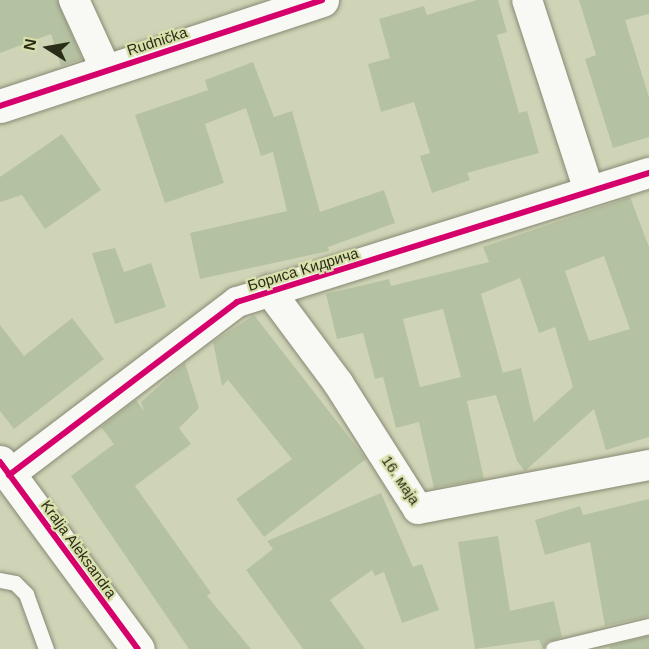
<!DOCTYPE html>
<meta charset="utf-8">
<style>
body{margin:0}
#map{position:relative;width:649px;height:649px;overflow:hidden;background:#d0d4b7;font-family:Helvetica,sans-serif}
div>[style]{position:absolute}
.building>*{inset:0;background:#b5c2a2}
.roads{filter:drop-shadow(0 0 2px #878973) drop-shadow(0 0 2px #878973)}
.lane>*{height:15px;margin:-7.5px;padding:0 7.5px;transform-origin:7.5px;border-radius:7.5px;background:#f8f9f4}
.street>*{height:30px;margin:-15px;padding:0 15px;transform-origin:15px;border-radius:15px;background:#f8f9f4}
.secondary>*{height:33px;margin:-16.5px;padding:0 16.5px;transform-origin:16.5px;border-radius:16.5px;background:#f8f9f4}
.primary>*{height:33px;margin:-16.5px;padding:0 16.5px;transform-origin:16.5px;border-radius:16.5px;background:#f8f9f4}
.cycleway>*{height:6px;margin:-3px;padding:0 3px;transform-origin:3px;border-radius:3px;background:#d6006c}
span{translate:-50% -50%;white-space:nowrap;text-align:center;line-height:1.15;-webkit-text-stroke:4.5px #d9e0ab;paint-order:stroke}
.street-label{font-size:15px;color:#2b2d19}
.north{position:absolute;left:18px;top:18px;width:60px;height:60px;-webkit-text-stroke:4px #d9e0ab;paint-order:stroke;rotate:281deg;font-size:16px;font-weight:700;line-height:24px;text-align:center;color:#2b2d19}
.north::after{content:'';display:block;margin:auto;width:21px;height:27px;background:#2b2d19;clip-path:polygon(50% 0,100% 100%,50% 72%,0 100%)}
</style>
<div id="map">
<div class="building">
<div style="clip-path:polygon(0 0,57px 0,82px 59px,61px 66px,51px 34px,0 53px)"></div>
<div style="clip-path:polygon(477px 0,498px 0,507px 32px,497px 35px,519px 113px,527px 111px,539px 153px,467px 173px,470px 180px,432px 193px,420px 156px,430px 153px,414px 102px,381px 112px,368px 64px,390px 58px,379px 19px,424px 6px,427px 15px)"></div>
<div style="clip-path:polygon(579px 0,649px 0,649px 14px,625px 20px,649px 97px,649px 137px,613px 148px,585px 59px,596px 55px)"></div>
<div style="clip-path:polygon(253px 62px,274px 117px,292px 111px,320px 212px,384px 190px,395px 223px,328px 247px,329px 251px,200px 279px,190px 233px,287px 211px,273px 152px,261px 156px,246px 108px,205px 124px,224px 183px,165px 203px,135px 115px,208px 90px,205px 80px)"></div>
<div style="clip-path:polygon(62px 134px,101px 190px,45px 229px,22px 195px,0 202px,0 177px)"></div>
<div style="clip-path:polygon(evenodd,630px 197px,649px 247px,649px 437px,606px 450px,594px 409px,525px 471px,517px 461px,496px 395px,467px 401px,484px 479px,434px 488px,419px 422px,396px 428px,383px 377px,375px 379px,363px 333px,337px 339px,326px 294px,389px 279px,391px 286px,489px 262px,483px 247px,630px 197px,604px 256px,630px 329px,589px 341px,565px 271px,604px 256px,630px 197px,520px 278px,539px 333px,555px 327px,573px 387px,534px 422px,521px 368px,503px 373px,481px 294px,520px 278px,630px 197px,443px 309px,461px 377px,420px 387px,403px 319px,443px 309px)"></div>
<div style="clip-path:polygon(115px 248px,124px 272px,151px 263px,166px 307px,115px 324px,92px 253px)"></div>
<div style="clip-path:polygon(254px 315px,366px 459px,264px 537px,236px 499px,292px 459px,228px 380px,222px 386px,213px 342px)"></div>
<div style="clip-path:polygon(72px 318px,104px 359px,14px 429px,0 411px,0 325px,24px 356px)"></div>
<div style="clip-path:polygon(185px 363px,199px 408px,179px 428px,191px 444px,135px 486px,211px 593px,207px 596px,251px 649px,189px 649px,71px 476px,114px 444px,101px 427px,136px 400px,144px 411px,141px 402px)"></div>
<div style="clip-path:polygon(381px 493px,413px 567px,422px 564px,439px 610px,402px 623px,384px 572px,375px 576px,372px 570px,330px 600px,365px 649px,303px 649px,246px 570px,273px 549px,267px 541px)"></div>
<div style="clip-path:polygon(649px 499px,649px 616px,605px 626px,590px 542px,545px 555px,535px 520px,580px 506px,583px 515px)"></div>
<div style="clip-path:polygon(498px 536px,510px 611px,554px 601px,562px 637px,547px 642px,543px 649px,539px 640px,475px 649px,458px 542px)"></div>
<div style="clip-path:polygon(649px 636px,649px 649px,610px 649px,609px 646px)"></div>
</div>
<div class="roads">
<div class="lane">
<div style="left:0;top:580px;width:15px;rotate:11deg"></div>
<div style="left:15px;top:583px;width:16px;rotate:45deg"></div>
<div style="left:26px;top:594px;width:59px;rotate:70deg"></div>
<div style="left:553px;top:649px;width:99px;rotate:-13.5deg"></div>
</div>
<div class="street">
<div style="left:74px;top:0;width:77px;rotate:65.4deg"></div>
<div style="left:527px;top:0;width:201px;rotate:72deg"></div>
<div style="left:269px;top:290px;width:116px;rotate:53.4deg"></div>
<div style="left:338px;top:383px;width:149px;rotate:57.6deg"></div>
<div style="left:418px;top:509px;width:235px;rotate:-10.8deg"></div>
<div style="left:9px;top:475px;width:286px;rotate:-37.2deg"></div>
<div style="left:237px;top:302px;width:432px;rotate:-17.4deg"></div>
</div>
<div class="secondary">
<div style="left:0;top:106px;width:339px;rotate:-18.2deg"></div>
</div>
<div class="primary">
<div style="left:0;top:462px;width:232px;rotate:53.6deg"></div>
</div>
</div>
<div class="cycleway">
<div style="left:0;top:106px;width:339px;rotate:-18.2deg"></div>
<div style="left:0;top:462px;width:232px;rotate:53.6deg"></div>
<div style="left:9px;top:475px;width:286px;rotate:-37.2deg"></div>
<div style="left:237px;top:302px;width:432px;rotate:-17.4deg"></div>
</div>
<div class="street-label">
<span style="left:157px;top:41px;rotate:-18deg">Rudnička</span>
<span style="left:303px;top:269px;rotate:-17deg">Бориса Kидрича</span>
<span style="left:401px;top:480px;rotate:56deg">16. маја</span>
<span style="left:79px;top:549px;rotate:54deg">Kralja Aleksandra</span>
</div>
<div class="north">N</div>
</div>
